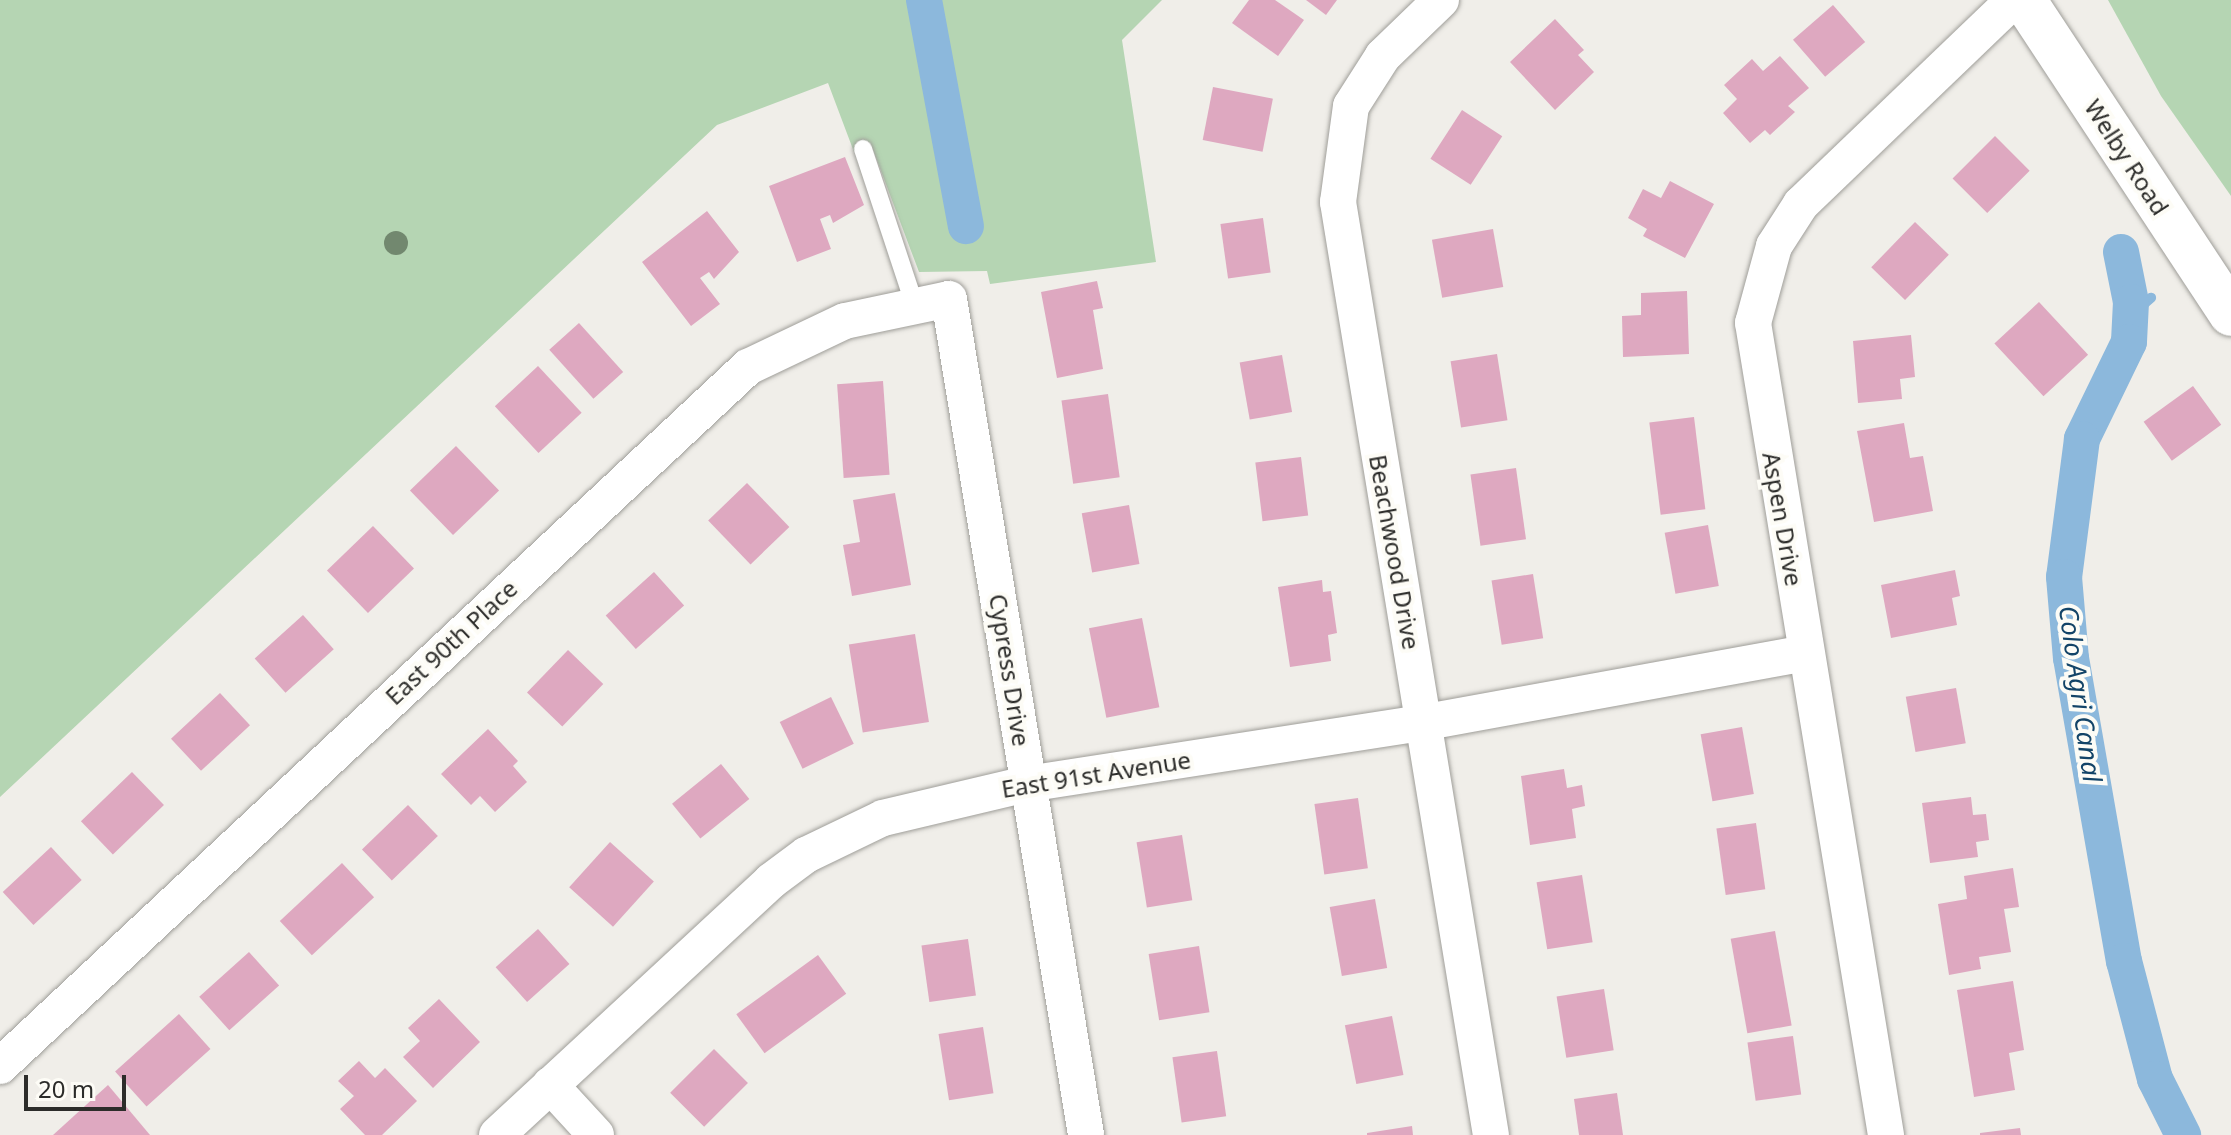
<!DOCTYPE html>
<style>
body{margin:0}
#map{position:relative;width:2231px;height:1135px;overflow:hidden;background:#f0eee9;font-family:"Noto Sans",sans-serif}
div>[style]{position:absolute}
.green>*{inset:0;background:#b5d5b3}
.stream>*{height:10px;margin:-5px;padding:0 5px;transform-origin:5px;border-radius:5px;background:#8cb8dc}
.canal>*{height:36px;margin:-18px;padding:0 18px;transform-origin:18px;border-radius:18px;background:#8cb8dc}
.building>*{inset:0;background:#dea8c0;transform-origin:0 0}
.roads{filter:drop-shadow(0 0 2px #9f9e99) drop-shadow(0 0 2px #9f9e99)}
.lane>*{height:18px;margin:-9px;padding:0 9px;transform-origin:9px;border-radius:9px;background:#fff}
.street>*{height:36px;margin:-18px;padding:0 18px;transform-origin:18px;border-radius:18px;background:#fff}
.secondary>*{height:44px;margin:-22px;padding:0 22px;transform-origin:22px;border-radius:22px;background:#fff}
.trees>*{width:24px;height:24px;margin:-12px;border-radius:50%;background:#72886f}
span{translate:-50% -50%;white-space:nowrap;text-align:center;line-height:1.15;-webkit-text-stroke:8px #fdfcf6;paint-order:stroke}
.street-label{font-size:24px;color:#2c2c2a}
.water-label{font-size:26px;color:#134468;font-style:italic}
.scale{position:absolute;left:24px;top:1075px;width:102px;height:36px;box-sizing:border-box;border:4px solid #2c2c2a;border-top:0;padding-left:10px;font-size:24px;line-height:28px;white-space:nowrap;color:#2c2c2a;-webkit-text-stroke:6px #fdfcf6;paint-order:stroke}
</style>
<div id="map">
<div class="green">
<div style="clip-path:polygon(0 0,1162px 0,1122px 40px,1156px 262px,990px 284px,987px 271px,919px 272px,872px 147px,854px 152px,828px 83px,717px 125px,0 797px)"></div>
<div style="clip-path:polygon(2108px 0,2231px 0,2231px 196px,2161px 96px)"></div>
</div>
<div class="stream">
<div style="left:2130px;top:316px;width:28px;rotate:-41deg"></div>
</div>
<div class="canal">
<div style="left:924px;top:0;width:230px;rotate:79.5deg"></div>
<div style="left:2121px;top:252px;width:51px;rotate:78.7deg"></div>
<div style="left:2131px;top:302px;width:40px;rotate:92.9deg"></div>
<div style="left:2129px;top:342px;width:108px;rotate:115.9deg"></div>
<div style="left:2082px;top:439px;width:139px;rotate:97.4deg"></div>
<div style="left:2064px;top:577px;width:81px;rotate:85.1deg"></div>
<div style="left:2071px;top:658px;width:308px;rotate:80.1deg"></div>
<div style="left:2124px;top:961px;width:122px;rotate:75.3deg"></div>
<div style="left:2155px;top:1079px;width:63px;rotate:63.4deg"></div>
</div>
<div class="building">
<div style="clip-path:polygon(1249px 0,1275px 0,1304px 20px,1278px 56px,1232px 23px)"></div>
<div style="clip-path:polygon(1306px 0,1337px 0,1326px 15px)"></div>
<div style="left:1833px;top:5px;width:49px;height:53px;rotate:49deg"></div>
<div style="clip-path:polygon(1555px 19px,1584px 50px,1578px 55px,1594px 72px,1555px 110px,1510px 62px)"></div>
<div style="clip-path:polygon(1780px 56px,1809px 88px,1788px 106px,1795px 112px,1770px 135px,1765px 130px,1750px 143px,1723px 113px,1737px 99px,1724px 85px,1752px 59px,1763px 71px)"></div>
<div style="left:1213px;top:87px;width:61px;height:54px;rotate:11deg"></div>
<div style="left:1462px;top:110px;width:48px;height:58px;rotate:33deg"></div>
<div style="left:1995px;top:136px;width:49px;height:60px;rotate:45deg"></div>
<div style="clip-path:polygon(845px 157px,864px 205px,833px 223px,830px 215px,820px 219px,831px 249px,797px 262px,769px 186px)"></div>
<div style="clip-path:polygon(1670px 181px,1714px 204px,1685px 258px,1643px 236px,1647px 229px,1628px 218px,1643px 189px,1661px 198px)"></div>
<div style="clip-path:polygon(707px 211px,739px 252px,714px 279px,709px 272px,700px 278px,720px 304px,691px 326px,642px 262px)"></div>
<div style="left:1263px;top:218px;width:55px;height:43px;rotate:82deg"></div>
<div style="left:1915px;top:222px;width:47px;height:63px;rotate:44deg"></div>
<div style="left:1493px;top:229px;width:59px;height:62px;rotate:80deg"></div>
<div style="clip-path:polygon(1097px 281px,1103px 308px,1093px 310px,1103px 369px,1057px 378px,1041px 292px)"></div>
<div style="clip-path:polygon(1687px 291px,1689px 354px,1623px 357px,1622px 316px,1641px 315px,1641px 293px)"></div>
<div style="left:2039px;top:302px;width:72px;height:61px;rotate:47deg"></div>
<div style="left:579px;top:323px;width:66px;height:40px;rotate:48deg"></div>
<div style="clip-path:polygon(1911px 335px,1915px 377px,1900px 379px,1902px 399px,1858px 403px,1853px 341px)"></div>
<div style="left:1497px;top:354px;width:67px;height:47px;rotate:81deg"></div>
<div style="left:1282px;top:355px;width:58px;height:43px;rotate:80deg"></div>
<div style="left:538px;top:366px;width:64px;height:59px;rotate:47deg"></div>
<div style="left:883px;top:381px;width:94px;height:46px;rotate:86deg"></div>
<div style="left:2193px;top:386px;width:48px;height:61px;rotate:54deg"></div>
<div style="left:1108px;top:394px;width:84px;height:47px;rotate:82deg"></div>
<div style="left:1694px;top:417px;width:93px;height:45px;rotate:83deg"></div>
<div style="clip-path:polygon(1904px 423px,1910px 458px,1923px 456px,1933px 511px,1874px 522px,1857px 431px)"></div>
<div style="left:456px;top:446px;width:62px;height:64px;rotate:46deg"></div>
<div style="left:1301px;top:457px;width:59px;height:46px;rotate:83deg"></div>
<div style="left:1516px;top:468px;width:72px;height:46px;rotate:82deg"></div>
<div style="left:747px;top:483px;width:61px;height:54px;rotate:46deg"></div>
<div style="clip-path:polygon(895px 493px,911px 585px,852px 596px,843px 545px,860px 542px,853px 500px)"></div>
<div style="left:1129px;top:505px;width:60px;height:48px;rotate:80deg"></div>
<div style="left:1708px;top:525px;width:62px;height:44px;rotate:80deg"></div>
<div style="left:373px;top:526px;width:59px;height:64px;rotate:46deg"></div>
<div style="clip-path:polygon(1955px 570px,1960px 596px,1952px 598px,1957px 625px,1891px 638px,1881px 585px)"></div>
<div style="left:654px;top:572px;width:45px;height:65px;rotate:48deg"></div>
<div style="left:1533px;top:574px;width:65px;height:42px;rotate:81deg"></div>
<div style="clip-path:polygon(1322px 580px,1323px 592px,1331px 591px,1337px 633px,1328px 635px,1331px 661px,1290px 667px,1278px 587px)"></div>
<div style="left:303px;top:615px;width:46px;height:65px;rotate:48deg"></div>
<div style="left:1142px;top:618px;width:91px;height:54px;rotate:79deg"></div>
<div style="left:915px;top:634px;width:89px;height:67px;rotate:81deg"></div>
<div style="left:568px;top:650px;width:49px;height:59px;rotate:44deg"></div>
<div style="left:1956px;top:688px;width:56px;height:51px;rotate:80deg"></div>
<div style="left:220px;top:693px;width:44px;height:67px;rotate:47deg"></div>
<div style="left:831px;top:697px;width:52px;height:57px;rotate:64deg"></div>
<div style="left:1742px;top:727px;width:68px;height:42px;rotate:80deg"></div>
<div style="clip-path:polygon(488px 729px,518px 761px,513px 766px,527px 782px,495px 812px,480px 796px,471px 805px,441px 774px)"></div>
<div style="left:721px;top:764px;width:45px;height:63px;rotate:51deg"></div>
<div style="clip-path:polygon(1564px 769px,1567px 788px,1582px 785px,1585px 806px,1572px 809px,1576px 838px,1530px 845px,1521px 776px)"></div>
<div style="left:132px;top:772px;width:46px;height:71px;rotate:46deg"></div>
<div style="clip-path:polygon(1971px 797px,1973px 815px,1986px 814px,1989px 840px,1976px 842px,1978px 857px,1930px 863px,1922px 803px)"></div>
<div style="left:1358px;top:798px;width:71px;height:44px;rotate:82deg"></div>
<div style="left:408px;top:805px;width:43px;height:64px;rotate:46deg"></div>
<div style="left:1756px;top:823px;width:67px;height:40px;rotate:82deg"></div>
<div style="left:1182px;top:835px;width:66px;height:46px;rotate:81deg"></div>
<div style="left:610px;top:842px;width:59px;height:61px;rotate:42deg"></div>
<div style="left:51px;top:847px;width:45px;height:66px;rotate:47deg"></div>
<div style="left:342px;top:863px;width:47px;height:85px;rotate:47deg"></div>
<div style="clip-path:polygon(2013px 868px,2019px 907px,2004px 909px,2011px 952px,1979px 957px,1981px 969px,1949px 975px,1938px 904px,1967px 899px,1964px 876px)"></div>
<div style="left:1582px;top:875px;width:68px;height:46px;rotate:81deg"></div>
<div style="left:1375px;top:899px;width:70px;height:46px;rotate:80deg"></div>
<div style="left:538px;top:929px;width:47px;height:57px;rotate:48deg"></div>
<div style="left:1775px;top:931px;width:96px;height:45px;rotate:80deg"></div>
<div style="left:968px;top:939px;width:57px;height:47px;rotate:82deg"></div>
<div style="left:1199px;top:946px;width:67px;height:51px;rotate:81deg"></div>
<div style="left:249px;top:952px;width:45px;height:67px;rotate:48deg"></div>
<div style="left:818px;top:955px;width:48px;height:101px;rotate:54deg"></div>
<div style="clip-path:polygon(2013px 981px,2024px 1050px,2009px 1053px,2015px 1090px,1974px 1097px,1957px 990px)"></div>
<div style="left:1604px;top:989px;width:62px;height:48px;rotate:81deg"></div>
<div style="clip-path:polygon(439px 999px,480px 1042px,433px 1088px,403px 1057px,420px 1041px,408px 1028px)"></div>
<div style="left:179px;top:1014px;width:47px;height:86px;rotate:48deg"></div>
<div style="left:1392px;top:1016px;width:60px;height:48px;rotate:79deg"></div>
<div style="left:983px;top:1027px;width:67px;height:45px;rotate:81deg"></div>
<div style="left:1793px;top:1036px;width:59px;height:46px;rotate:82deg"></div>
<div style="left:714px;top:1049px;width:48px;height:62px;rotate:45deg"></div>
<div style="left:1217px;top:1051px;width:66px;height:45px;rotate:82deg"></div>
<div style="clip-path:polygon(359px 1061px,375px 1078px,385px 1068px,417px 1101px,382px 1135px,365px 1135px,340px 1109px,354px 1096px,338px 1081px)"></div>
<div style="clip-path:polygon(108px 1085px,150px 1135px,53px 1135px)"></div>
<div style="clip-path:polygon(1617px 1093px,1623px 1135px,1579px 1135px,1574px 1099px)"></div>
<div style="clip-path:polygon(1412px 1126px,1413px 1135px,1367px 1135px,1367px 1133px)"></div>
<div style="clip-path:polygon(2020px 1128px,2021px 1135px,1980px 1135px,1980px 1133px)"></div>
</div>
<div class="roads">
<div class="lane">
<div style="left:863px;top:149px;width:165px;rotate:71.7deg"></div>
</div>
<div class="street">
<div style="left:1441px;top:0;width:81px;rotate:136deg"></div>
<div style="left:1383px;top:56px;width:59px;rotate:122.6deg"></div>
<div style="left:1351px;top:106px;width:97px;rotate:97.7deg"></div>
<div style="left:1338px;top:202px;width:945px;rotate:80.69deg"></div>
<div style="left:0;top:1066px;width:1024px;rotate:-43.06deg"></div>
<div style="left:748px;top:367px;width:107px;rotate:-25.4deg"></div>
<div style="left:845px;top:321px;width:106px;rotate:-11.9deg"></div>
<div style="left:949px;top:299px;width:847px;rotate:80.69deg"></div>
<div style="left:550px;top:1085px;width:68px;rotate:47.4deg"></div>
<div style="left:497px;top:1135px;width:374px;rotate:-42.8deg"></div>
<div style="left:771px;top:881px;width:44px;rotate:-36.6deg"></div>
<div style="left:806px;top:855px;width:85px;rotate:-25.7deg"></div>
<div style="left:883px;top:818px;width:148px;rotate:-13.3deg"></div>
<div style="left:1027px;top:784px;width:399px;rotate:-8.8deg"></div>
<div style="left:1421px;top:723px;width:390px;rotate:-10.3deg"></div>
<div style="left:1886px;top:1135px;width:823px;rotate:-99.3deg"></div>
<div style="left:1753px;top:323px;width:80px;rotate:-74.7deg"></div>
<div style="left:1774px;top:246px;width:50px;rotate:-57.3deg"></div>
<div style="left:1801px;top:204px;width:295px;rotate:-43.8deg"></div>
</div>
<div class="secondary">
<div style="left:2024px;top:0;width:376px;rotate:56.6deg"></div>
</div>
</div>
<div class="trees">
<div style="left:396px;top:243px"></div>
</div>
<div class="street-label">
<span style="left:2127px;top:157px;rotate:57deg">Welby Road</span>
<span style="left:1783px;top:519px;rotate:80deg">Aspen Drive</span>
<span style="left:1395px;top:552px;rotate:80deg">Beachwood Drive</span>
<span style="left:451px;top:642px;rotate:-43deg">East 90th Place</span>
<span style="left:1010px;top:670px;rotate:81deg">Cypress Drive</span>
<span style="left:1096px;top:774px;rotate:-9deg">East 91st Avenue</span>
</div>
<div class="water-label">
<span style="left:2080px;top:694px;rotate:82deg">Colo Agri Canal</span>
</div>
<div class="scale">20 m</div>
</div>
